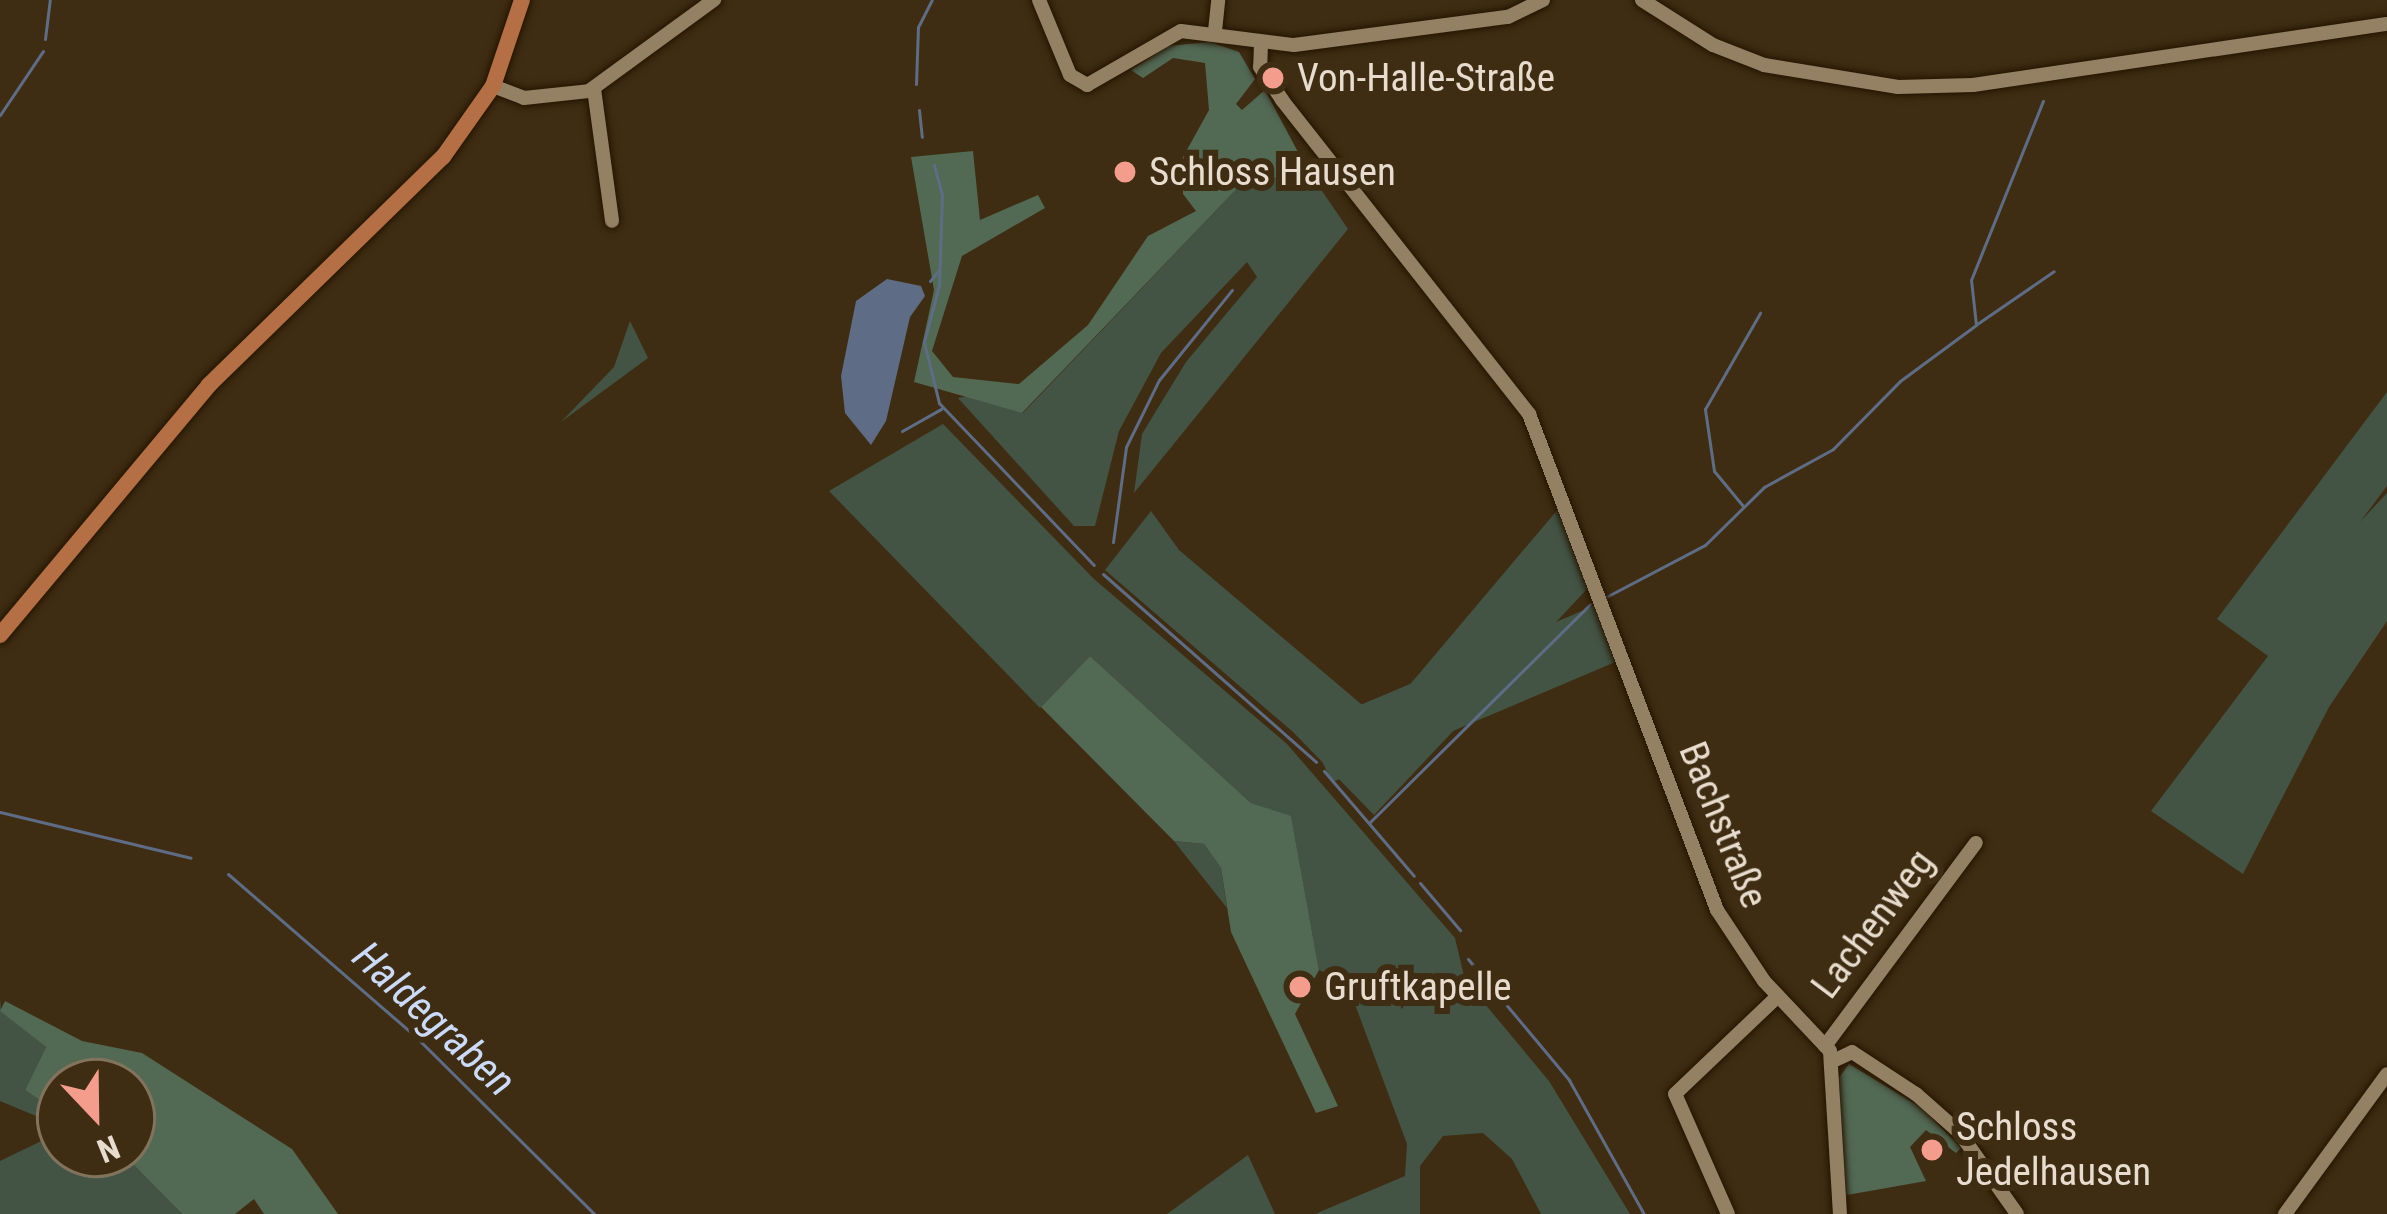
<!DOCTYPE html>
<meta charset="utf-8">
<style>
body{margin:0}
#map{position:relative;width:2387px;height:1214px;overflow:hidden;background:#3e2d12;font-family:"Roboto Condensed",sans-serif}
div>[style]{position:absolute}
.green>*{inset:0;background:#435444;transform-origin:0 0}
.forest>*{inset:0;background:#526954}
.water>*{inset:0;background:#5e6c85}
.stream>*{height:3px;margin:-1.5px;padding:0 1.5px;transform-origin:1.5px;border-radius:1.5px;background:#5e6c85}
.roads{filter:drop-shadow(0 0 3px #251500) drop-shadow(0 0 3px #251500)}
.minor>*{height:14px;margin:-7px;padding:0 7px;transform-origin:7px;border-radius:7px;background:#948063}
.major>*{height:16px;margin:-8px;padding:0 8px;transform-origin:8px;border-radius:8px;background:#b47044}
.dots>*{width:33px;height:33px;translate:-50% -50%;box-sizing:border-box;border:6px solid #3e2d12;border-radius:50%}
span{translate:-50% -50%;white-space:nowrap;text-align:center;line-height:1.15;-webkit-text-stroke:12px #3e2d12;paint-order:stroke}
.poi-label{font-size:39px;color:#e7dccd}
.left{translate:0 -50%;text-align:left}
.street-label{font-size:39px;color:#e7dccd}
.water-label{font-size:42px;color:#cadaf8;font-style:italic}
.north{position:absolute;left:36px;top:1058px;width:120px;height:120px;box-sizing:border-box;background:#3e2d12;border:3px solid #82735d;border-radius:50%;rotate:158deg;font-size:33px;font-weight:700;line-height:48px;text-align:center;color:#e7dccd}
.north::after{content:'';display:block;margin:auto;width:42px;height:54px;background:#f49d8c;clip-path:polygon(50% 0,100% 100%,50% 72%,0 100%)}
</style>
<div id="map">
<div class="green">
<div style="clip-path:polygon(1307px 169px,1348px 229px,1134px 493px,1142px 434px,1186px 362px,1257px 277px,1247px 262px,1161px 353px,1119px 431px,1095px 526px,1074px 526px,958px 398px,976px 395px,1023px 413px,1251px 174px,1277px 178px)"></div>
<div style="clip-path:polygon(630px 321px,648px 358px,561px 422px,614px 367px)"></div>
<div style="clip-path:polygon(2387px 392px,2387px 486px,2360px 522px,2387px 493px,2387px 621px,2329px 707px,2243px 874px,2151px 811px,2268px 656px,2217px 619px)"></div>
<div style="clip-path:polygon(943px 424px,1094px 579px,1287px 744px,1455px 938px,1465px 980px,1549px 1081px,1630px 1214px,1541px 1214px,1512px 1159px,1483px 1133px,1443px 1136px,1420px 1166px,1420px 1214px,1315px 1214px,1405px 1176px,1407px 1144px,1347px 983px,1319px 970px,1291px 817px,1251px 803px,1090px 656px,1040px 708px,829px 491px)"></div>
<div style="clip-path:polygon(1559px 508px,1588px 588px,1374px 815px,1293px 732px,1105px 570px,1151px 511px,1179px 550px,1380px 720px)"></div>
<div style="left:1596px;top:605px;width:60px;height:313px;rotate:67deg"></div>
<div style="clip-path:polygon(1174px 841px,1204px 844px,1221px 868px,1227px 908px)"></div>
<div style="clip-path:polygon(0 998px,1px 1011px,46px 1047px,25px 1090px,60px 1114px,60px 1126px,0 1101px)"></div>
<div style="clip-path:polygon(60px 1132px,60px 1154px,123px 1154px,182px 1214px,0 1214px,0 1161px)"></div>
<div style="clip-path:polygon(1248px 1155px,1275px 1214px,1167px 1214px)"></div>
</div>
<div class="forest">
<div style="clip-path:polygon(1210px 42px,1239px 52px,1255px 79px,1236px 104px,1242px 110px,1265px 90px,1307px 169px,1277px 178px,1251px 174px,1022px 413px,914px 382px,934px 290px,911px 157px,973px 151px,980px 220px,1038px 195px,1045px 208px,962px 256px,932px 351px,953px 377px,1019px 384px,1088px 325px,1148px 236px,1196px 211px,1183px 194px,1183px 157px,1209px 110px,1205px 63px,1173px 58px,1143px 78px,1131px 70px,1168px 46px)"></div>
<div style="clip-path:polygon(1090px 656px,1251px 803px,1291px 816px,1319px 970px,1295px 1014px,1338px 1106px,1316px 1113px,1231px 932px,1221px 868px,1204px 844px,1174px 841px,1041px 707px)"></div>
<div style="clip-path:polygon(5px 1001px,82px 1041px,142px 1053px,292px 1149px,338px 1214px,264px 1214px,254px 1199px,235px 1214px,182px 1214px,123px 1154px,132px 1154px,132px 1082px,60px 1082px,60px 1114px,25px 1090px,46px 1047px,0 1011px)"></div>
<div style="clip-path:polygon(1849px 1064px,1922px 1108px,1961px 1148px,1956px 1153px,1926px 1130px,1910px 1147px,1926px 1181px,1847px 1195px,1844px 1214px,1838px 1079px)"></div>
</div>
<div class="water">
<div style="clip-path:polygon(887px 279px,921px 286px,925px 296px,910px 317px,886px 421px,871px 445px,845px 413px,841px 376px,856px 301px)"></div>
</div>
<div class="stream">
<div style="left:45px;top:39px;width:39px;rotate:-83deg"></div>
<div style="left:916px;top:84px;width:57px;rotate:-88deg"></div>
<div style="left:918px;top:27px;width:30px;rotate:-63deg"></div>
<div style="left:919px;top:110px;width:27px;rotate:84deg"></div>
<div style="left:0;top:115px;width:77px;rotate:-56.1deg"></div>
<div style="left:934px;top:165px;width:31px;rotate:75deg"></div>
<div style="left:942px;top:195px;width:90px;rotate:91.9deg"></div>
<div style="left:939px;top:285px;width:59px;rotate:104.7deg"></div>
<div style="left:924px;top:342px;width:63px;rotate:76.2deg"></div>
<div style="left:939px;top:403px;width:224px;rotate:46.3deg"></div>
<div style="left:930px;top:281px;width:13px;rotate:-51deg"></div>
<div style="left:1977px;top:324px;width:93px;rotate:-34.5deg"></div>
<div style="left:902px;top:431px;width:45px;rotate:-29.4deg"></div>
<div style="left:1743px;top:506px;width:45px;rotate:-129.6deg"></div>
<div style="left:1714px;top:471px;width:63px;rotate:-98.3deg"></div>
<div style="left:1705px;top:409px;width:111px;rotate:-60.2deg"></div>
<div style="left:1113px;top:542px;width:96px;rotate:-82.2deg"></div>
<div style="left:1126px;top:447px;width:75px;rotate:-63.8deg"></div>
<div style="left:1159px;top:380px;width:116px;rotate:-51deg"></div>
<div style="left:1103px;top:574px;width:284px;rotate:41.4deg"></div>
<div style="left:1606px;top:597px;width:112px;rotate:-27.7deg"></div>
<div style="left:1705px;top:545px;width:83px;rotate:-44.5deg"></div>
<div style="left:1764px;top:487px;width:79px;rotate:-28.8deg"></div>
<div style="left:1833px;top:449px;width:95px;rotate:-45.4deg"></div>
<div style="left:1900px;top:381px;width:94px;rotate:-36.4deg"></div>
<div style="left:1976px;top:325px;width:45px;rotate:-96.3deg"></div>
<div style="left:1971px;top:280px;width:193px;rotate:-68.1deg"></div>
<div style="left:1324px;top:771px;width:138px;rotate:49.4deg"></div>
<div style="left:0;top:812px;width:196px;rotate:13.5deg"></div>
<div style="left:1369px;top:823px;width:311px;rotate:-44.7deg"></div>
<div style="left:228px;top:874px;width:245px;rotate:40.9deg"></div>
<div style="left:413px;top:1034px;width:255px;rotate:44.8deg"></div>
<div style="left:1420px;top:883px;width:62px;rotate:49.6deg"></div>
<div style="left:1468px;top:959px;width:158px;rotate:50.1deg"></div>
<div style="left:1569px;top:1080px;width:154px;rotate:60.8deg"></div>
</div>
<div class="roads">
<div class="minor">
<div style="left:1039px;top:0;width:81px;rotate:67.5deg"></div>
<div style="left:1070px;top:75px;width:20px;rotate:30deg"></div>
<div style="left:1087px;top:85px;width:108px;rotate:-29.9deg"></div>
<div style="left:1181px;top:31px;width:114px;rotate:7.1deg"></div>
<div style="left:1294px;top:45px;width:216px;rotate:-7.5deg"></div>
<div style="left:1508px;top:17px;width:39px;rotate:-26deg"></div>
<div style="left:1642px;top:0;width:84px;rotate:32.4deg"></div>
<div style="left:1713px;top:45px;width:55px;rotate:21.4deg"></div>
<div style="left:1764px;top:65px;width:136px;rotate:9.3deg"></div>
<div style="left:1898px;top:87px;width:75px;rotate:-1.5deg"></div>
<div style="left:1973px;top:85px;width:418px;rotate:-8.4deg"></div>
<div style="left:1215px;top:31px;width:31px;rotate:-84deg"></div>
<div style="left:1261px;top:44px;width:23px;rotate:92deg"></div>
<div style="left:1260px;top:67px;width:40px;rotate:56deg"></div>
<div style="left:1282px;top:100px;width:400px;rotate:51.8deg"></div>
<div style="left:1529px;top:414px;width:530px;rotate:69.24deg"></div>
<div style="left:1717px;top:910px;width:85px;rotate:56.5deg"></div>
<div style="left:1764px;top:981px;width:96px;rotate:46.7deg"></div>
<div style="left:1830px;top:1051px;width:163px;rotate:86.5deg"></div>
<div style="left:493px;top:86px;width:33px;rotate:21deg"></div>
<div style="left:524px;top:98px;width:65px;rotate:-6.1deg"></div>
<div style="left:589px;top:91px;width:155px;rotate:-36.1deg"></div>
<div style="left:594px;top:89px;width:133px;rotate:82.2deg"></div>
<div style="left:1825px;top:1046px;width:253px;rotate:-53.4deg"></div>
<div style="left:1833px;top:1061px;width:21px;rotate:-25deg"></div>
<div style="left:1852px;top:1052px;width:77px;rotate:33.3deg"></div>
<div style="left:1916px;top:1094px;width:57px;rotate:41.5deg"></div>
<div style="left:1959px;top:1132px;width:100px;rotate:54.7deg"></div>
<div style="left:1728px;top:1214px;width:131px;rotate:-113.8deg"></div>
<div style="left:1675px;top:1094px;width:142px;rotate:-43.6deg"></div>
<div style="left:2285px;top:1214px;width:173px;rotate:-53.9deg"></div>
</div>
<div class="major">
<div style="left:0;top:635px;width:326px;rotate:-50.1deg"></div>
<div style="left:209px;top:385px;width:327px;rotate:-44.3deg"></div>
<div style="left:443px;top:157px;width:87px;rotate:-54.8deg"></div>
<div style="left:493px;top:86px;width:91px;rotate:-71.4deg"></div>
</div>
</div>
<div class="dots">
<div style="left:1273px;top:78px;background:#f49d8c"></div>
<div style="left:1125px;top:172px;background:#f49d8c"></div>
<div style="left:1300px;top:987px;background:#f49d8c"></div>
<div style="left:1932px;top:1150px;background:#f49d8c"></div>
</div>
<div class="poi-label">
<span class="left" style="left:1297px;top:78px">Von-Halle-Straße</span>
<span class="left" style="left:1149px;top:172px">Schloss Hausen</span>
<span class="left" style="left:1324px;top:987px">Gruftkapelle</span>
<span class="left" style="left:1956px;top:1150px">Schloss<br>Jedelhausen</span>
</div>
<div class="street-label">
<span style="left:1723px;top:825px;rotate:68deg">Bachstraße</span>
<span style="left:1873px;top:924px;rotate:-53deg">Lachenweg</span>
</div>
<div class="water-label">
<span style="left:434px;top:1019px;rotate:43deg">Haldegraben</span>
</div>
<div class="north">N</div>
</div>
